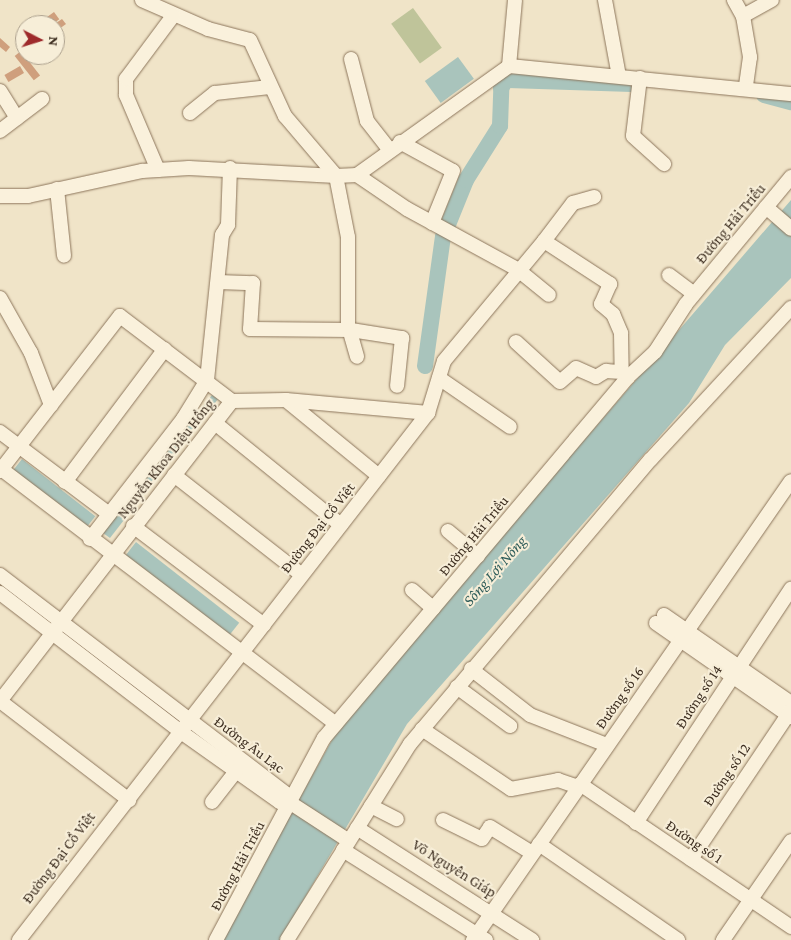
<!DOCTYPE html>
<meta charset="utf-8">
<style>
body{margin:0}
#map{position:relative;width:791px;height:940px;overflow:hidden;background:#f0e4c8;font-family:"Crimson Pro",serif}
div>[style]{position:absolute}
.cemetery>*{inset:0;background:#bfc49a;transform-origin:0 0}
.water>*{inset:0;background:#a9c4bc;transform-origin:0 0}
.river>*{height:16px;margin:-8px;padding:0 8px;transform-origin:8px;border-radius:8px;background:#a9c4bc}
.building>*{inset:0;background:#cf9f7d;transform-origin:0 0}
.roads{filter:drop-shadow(0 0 1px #8d765c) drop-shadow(0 0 1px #8d765c)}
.minor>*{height:14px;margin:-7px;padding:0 7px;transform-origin:7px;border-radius:7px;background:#faf1dc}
span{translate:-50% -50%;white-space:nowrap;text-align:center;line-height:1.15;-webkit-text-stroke:4px #f7eed8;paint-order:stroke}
.street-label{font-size:15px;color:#3d2e20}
.water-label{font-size:16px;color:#2f5d5a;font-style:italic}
.north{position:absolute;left:15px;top:15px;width:50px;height:50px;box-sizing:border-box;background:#f7eed8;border:1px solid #ada18e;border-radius:50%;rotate:95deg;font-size:14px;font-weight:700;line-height:20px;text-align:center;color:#3d2e20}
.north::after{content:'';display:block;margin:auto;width:18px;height:22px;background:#9e2a2b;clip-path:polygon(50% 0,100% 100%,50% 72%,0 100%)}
</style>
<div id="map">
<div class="cemetery">
<div style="left:413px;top:8px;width:49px;height:27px;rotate:54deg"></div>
</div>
<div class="water">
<div style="left:458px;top:57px;width:27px;height:41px;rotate:54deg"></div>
<div style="clip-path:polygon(791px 200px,791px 278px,725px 345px,689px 403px,407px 724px,280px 940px,221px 940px,343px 720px)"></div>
<div style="clip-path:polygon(212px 395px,218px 399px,110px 538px,103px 533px)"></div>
<div style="left:22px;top:459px;width:93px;height:14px;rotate:38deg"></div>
<div style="left:136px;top:542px;width:131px;height:18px;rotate:38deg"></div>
</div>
<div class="river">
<div style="left:764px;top:95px;width:28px;rotate:15deg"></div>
<div style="left:425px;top:366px;width:130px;rotate:-82.1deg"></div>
<div style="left:443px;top:237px;width:61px;rotate:-68deg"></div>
<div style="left:466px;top:180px;width:64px;rotate:-57.8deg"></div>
<div style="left:500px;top:126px;width:38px;rotate:-88deg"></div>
<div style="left:501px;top:88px;width:9px;rotate:-58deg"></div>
<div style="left:506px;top:80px;width:126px;rotate:1.8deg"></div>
</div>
<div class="building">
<div style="left:54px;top:12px;width:9px;height:12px;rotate:54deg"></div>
<div style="clip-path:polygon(62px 19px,66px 24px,55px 32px,53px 25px)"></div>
<div style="clip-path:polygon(0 38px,10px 47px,6px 52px,0 47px)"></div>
<div style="left:21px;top:51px;width:31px;height:8px;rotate:52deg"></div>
<div style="left:20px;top:66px;width:8px;height:18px;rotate:60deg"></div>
</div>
<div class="roads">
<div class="minor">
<div style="left:142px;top:0;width:72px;rotate:23.7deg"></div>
<div style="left:208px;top:29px;width:43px;rotate:14.7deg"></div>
<div style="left:250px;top:40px;width:84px;rotate:65.3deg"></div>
<div style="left:285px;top:116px;width:79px;rotate:49.6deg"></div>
<div style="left:336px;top:176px;width:21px;rotate:-3deg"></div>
<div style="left:357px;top:175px;width:60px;rotate:34.2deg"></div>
<div style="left:407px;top:209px;width:125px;rotate:28.6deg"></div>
<div style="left:517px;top:269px;width:41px;rotate:39.1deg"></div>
<div style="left:605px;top:0;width:77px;rotate:79.6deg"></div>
<div style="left:734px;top:0;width:18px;rotate:61deg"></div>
<div style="left:743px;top:16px;width:42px;rotate:80.3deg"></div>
<div style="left:750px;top:57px;width:30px;rotate:98deg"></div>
<div style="left:743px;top:16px;width:33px;rotate:-29deg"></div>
<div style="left:351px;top:59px;width:64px;rotate:75.5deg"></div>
<div style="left:367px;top:121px;width:37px;rotate:52deg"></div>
<div style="left:509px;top:66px;width:66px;rotate:-84.8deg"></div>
<div style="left:640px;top:78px;width:58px;rotate:96.9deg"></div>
<div style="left:633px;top:136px;width:42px;rotate:42.1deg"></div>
<div style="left:0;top:91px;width:32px;rotate:58deg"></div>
<div style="left:190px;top:113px;width:32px;rotate:-39deg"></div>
<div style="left:215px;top:93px;width:55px;rotate:-6.2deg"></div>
<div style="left:0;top:131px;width:53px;rotate:-37.3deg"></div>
<div style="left:400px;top:142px;width:60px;rotate:28.7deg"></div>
<div style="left:453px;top:171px;width:56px;rotate:112deg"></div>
<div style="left:158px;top:170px;width:82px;rotate:-113.1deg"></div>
<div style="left:126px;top:95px;width:16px;rotate:-90deg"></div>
<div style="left:126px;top:79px;width:79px;rotate:-53.3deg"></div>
<div style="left:357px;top:175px;width:187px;rotate:-35.6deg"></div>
<div style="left:509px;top:66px;width:283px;rotate:5.7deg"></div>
<div style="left:57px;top:189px;width:67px;rotate:84deg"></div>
<div style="left:0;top:196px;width:28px"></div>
<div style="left:28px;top:196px;width:117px;rotate:-12.4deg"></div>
<div style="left:142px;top:171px;width:47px;rotate:-3.7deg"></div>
<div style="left:189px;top:168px;width:147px;rotate:3.1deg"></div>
<div style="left:336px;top:176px;width:62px;rotate:78.9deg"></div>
<div style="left:348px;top:237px;width:88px;rotate:90deg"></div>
<div style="left:348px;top:325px;width:33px;rotate:74deg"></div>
<div style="left:766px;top:207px;width:33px;rotate:41deg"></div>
<div style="left:544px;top:241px;width:48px;rotate:-52.7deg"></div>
<div style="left:573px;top:203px;width:22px;rotate:-16deg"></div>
<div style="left:669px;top:275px;width:31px;rotate:37deg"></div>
<div style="left:218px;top:282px;width:35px;rotate:2deg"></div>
<div style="left:253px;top:283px;width:46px;rotate:93.7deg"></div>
<div style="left:250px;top:329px;width:101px;rotate:0.6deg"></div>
<div style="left:351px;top:330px;width:52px;rotate:8.9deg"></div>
<div style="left:402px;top:338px;width:48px;rotate:95.9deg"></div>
<div style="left:0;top:298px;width:63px;rotate:60.6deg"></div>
<div style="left:31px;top:353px;width:56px;rotate:69deg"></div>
<div style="left:516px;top:342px;width:59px;rotate:42.3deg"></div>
<div style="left:560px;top:382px;width:21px;rotate:-41deg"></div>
<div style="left:576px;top:368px;width:22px;rotate:24deg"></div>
<div style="left:596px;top:377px;width:12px;rotate:-31deg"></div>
<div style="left:606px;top:371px;width:16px;rotate:4deg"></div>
<div style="left:439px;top:378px;width:86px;rotate:34.6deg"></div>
<div style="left:286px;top:400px;width:120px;rotate:39.3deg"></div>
<div style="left:215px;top:423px;width:162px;rotate:39deg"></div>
<div style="left:0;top:432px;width:135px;rotate:36.9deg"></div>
<div style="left:0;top:468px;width:422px;rotate:37.3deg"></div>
<div style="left:0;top:471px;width:196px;rotate:-52.3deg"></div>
<div style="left:120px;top:316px;width:141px;rotate:37.2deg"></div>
<div style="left:174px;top:475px;width:162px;rotate:38deg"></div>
<div style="left:65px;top:482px;width:166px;rotate:-53.1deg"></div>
<div style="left:133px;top:526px;width:164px;rotate:37.1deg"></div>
<div style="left:448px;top:531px;width:39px;rotate:40deg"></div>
<div style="left:90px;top:539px;width:152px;rotate:-52.2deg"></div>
<div style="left:183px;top:419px;width:46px;rotate:-58.4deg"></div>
<div style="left:207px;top:380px;width:146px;rotate:-84.1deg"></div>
<div style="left:222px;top:235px;width:12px;rotate:-59deg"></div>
<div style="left:228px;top:225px;width:57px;rotate:-88deg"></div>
<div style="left:0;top:575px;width:360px;rotate:37.4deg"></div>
<div style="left:286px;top:794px;width:6px;rotate:90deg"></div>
<div style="left:412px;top:590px;width:28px;rotate:41deg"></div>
<div style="left:0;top:593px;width:228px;rotate:37.5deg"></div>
<div style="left:181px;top:732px;width:121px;rotate:35.3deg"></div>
<div style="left:280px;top:802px;width:6px;rotate:-18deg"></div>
<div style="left:664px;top:615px;width:155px;rotate:34.7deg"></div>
<div style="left:656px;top:623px;width:165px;rotate:34.8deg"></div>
<div style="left:471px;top:669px;width:75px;rotate:37.9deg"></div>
<div style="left:530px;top:715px;width:83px;rotate:21.3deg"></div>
<div style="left:457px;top:687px;width:66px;rotate:36.3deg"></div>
<div style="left:0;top:701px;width:379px;rotate:-52.3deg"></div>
<div style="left:232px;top:401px;width:54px;rotate:-1.1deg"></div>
<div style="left:286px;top:400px;width:143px;rotate:5.2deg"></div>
<div style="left:0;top:701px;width:163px;rotate:37.5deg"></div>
<div style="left:422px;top:729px;width:107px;rotate:34deg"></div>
<div style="left:511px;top:789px;width:48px;rotate:-10.8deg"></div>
<div style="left:558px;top:780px;width:21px;rotate:19deg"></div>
<div style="left:580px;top:784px;width:255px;rotate:34.1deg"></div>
<div style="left:286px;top:800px;width:75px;rotate:33.1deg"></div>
<div style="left:212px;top:802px;width:39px;rotate:-52deg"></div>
<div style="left:371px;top:806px;width:29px;rotate:27deg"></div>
<div style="left:443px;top:820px;width:43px;rotate:26deg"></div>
<div style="left:482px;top:839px;width:14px;rotate:-56deg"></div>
<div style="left:490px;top:827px;width:49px;rotate:31.8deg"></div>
<div style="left:636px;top:823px;width:281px;rotate:-56.5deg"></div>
<div style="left:357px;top:828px;width:208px;rotate:32.6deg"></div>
<div style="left:539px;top:844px;width:169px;rotate:34.6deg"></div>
<div style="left:343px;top:850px;width:169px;rotate:32.2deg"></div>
<div style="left:691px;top:859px;width:179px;rotate:-56.1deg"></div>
<div style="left:19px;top:940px;width:667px;rotate:-52.19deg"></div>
<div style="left:428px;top:413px;width:54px;rotate:-72.9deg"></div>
<div style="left:444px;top:361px;width:156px;rotate:-50.2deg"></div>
<div style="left:544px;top:241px;width:79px;rotate:33.1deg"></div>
<div style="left:610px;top:284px;width:22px;rotate:114deg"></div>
<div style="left:601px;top:304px;width:16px;rotate:40deg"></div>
<div style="left:613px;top:314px;width:21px;rotate:67deg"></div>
<div style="left:621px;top:333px;width:39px;rotate:89deg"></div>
<div style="left:622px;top:372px;width:8px;rotate:40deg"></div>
<div style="left:216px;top:940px;width:229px;rotate:-61.9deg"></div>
<div style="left:324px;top:738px;width:472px;rotate:-49.9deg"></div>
<div style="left:628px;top:377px;width:37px;rotate:-43deg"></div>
<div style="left:655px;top:352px;width:57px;rotate:-57.1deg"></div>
<div style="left:686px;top:304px;width:165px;rotate:-50.4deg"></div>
<div style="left:287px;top:940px;width:231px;rotate:-57.9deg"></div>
<div style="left:410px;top:744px;width:373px;rotate:-49.8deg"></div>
<div style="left:651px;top:459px;width:206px;rotate:-47.2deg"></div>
<div style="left:473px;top:940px;width:558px;rotate:-55.29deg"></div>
<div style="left:723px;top:940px;width:120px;rotate:-55.5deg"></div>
</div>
</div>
<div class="street-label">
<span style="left:731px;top:224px;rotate:-50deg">Đường Hải Triều</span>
<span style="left:166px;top:459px;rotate:-52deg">Nguyễn Khoa Diệu Hồng</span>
<span style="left:318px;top:528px;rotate:-52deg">Đường Đại Cồ Việt</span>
<span style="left:474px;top:536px;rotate:-50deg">Đường Hải Triều</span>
<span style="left:699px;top:697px;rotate:-57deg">Đường số 14</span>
<span style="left:620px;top:698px;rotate:-55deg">Đường số 16</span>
<span style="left:249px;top:745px;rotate:37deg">Đường Âu Lạc</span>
<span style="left:727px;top:775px;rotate:-56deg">Đường số 12</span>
<span style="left:694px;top:842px;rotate:34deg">Đường số 1</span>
<span style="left:59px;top:858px;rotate:-53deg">Đường Đại Cồ Việt</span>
<span style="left:238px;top:866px;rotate:-62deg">Đường Hải Triều</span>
<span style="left:454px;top:869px;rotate:32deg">Võ Nguyên Giáp</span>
</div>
<div class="water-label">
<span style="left:495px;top:571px;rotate:-49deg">Sông Lợi Nông</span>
</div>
<div class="north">N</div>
</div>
